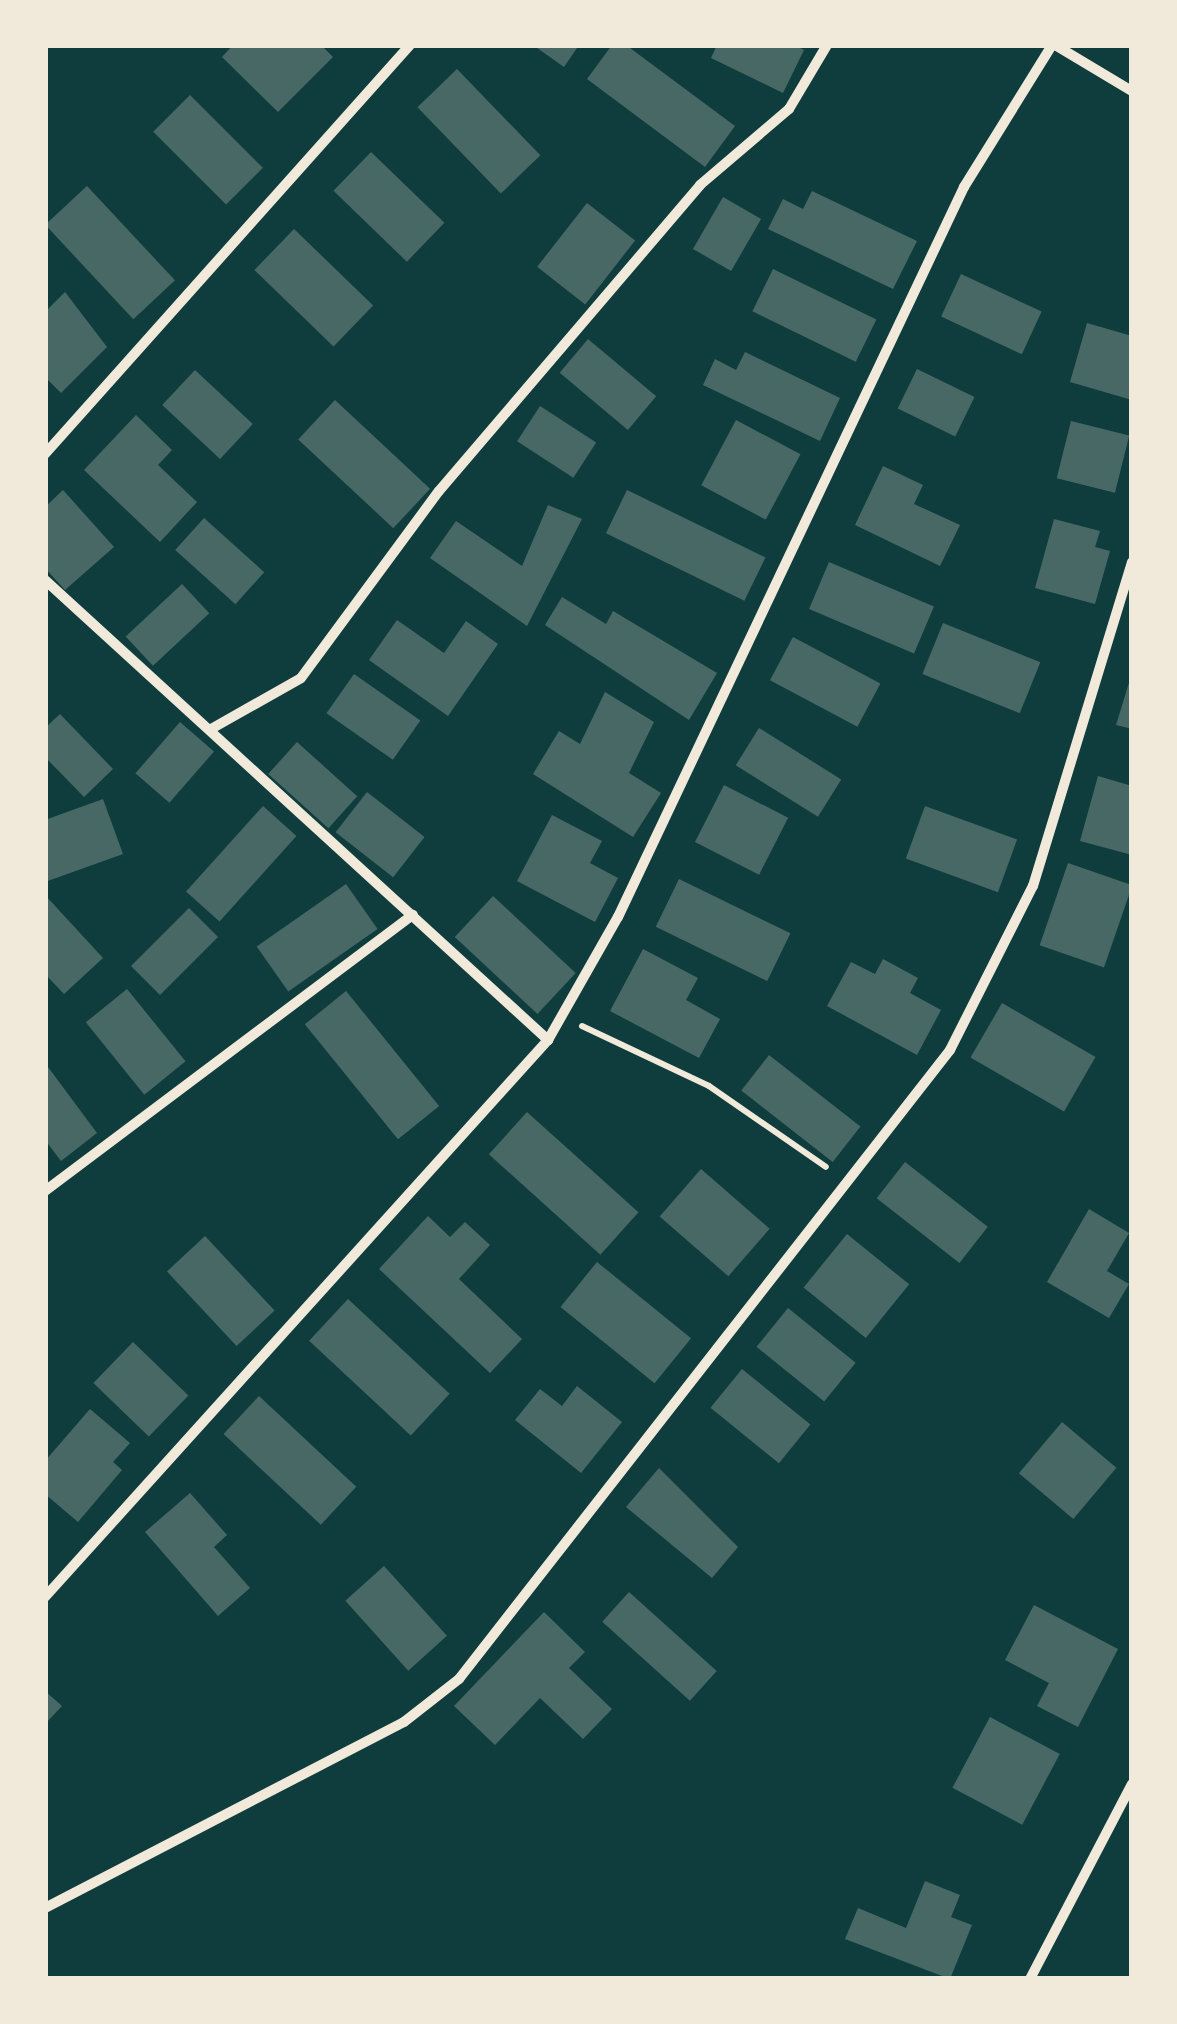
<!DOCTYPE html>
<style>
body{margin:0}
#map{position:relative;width:1177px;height:2024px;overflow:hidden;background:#0f3d3e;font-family:"Alegreya Sans",sans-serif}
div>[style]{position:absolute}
.building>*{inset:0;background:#486865;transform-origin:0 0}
.path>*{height:6px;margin:-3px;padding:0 3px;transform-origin:3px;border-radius:3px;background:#f1e9da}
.minor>*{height:10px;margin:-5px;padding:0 5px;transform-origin:5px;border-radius:5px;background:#f1e9da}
span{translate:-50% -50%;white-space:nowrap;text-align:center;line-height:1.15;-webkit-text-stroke:10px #f1e9da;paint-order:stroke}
.frame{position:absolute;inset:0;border:48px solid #f1e9da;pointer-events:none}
</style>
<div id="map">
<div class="building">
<div style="clip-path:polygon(233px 45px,321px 45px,333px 57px,278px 112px,222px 57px)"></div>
<div style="clip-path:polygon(533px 45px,579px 45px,564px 67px)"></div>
<div style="clip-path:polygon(612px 45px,626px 45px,735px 126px,705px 167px,587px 79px)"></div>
<div style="clip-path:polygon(717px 45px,794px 45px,804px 50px,783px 93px,711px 58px)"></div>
<div style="left:457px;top:69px;width:120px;height:55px;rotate:46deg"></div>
<div style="left:190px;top:95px;width:103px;height:52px;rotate:45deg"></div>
<div style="left:371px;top:152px;width:102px;height:54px;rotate:44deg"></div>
<div style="left:87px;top:186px;width:129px;height:57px;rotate:47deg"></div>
<div style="clip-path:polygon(812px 191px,917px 241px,893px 289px,768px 229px,783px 199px,803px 209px)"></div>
<div style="left:723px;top:197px;width:44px;height:60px;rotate:30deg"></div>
<div style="left:587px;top:203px;width:61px;height:81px;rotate:38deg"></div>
<div style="left:294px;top:229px;width:110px;height:57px;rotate:44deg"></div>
<div style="left:773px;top:269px;width:115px;height:47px;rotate:26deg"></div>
<div style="left:961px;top:274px;width:89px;height:47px;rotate:25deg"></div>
<div style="clip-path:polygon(65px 292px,107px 347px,61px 393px,45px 377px,45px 312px)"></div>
<div style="clip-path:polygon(1087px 323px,1132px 336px,1132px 400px,1070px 382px)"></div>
<div style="left:588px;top:339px;width:89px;height:44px;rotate:40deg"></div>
<div style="clip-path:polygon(745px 352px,840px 398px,820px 441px,703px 385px,715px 359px,736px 370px)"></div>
<div style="left:917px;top:369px;width:64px;height:44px;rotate:26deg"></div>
<div style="left:195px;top:370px;width:79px;height:48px;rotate:43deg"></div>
<div style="left:335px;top:400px;width:130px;height:54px;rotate:43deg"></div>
<div style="left:540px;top:406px;width:67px;height:42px;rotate:33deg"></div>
<div style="clip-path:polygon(136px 415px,172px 450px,158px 465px,197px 502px,160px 542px,84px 470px)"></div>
<div style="left:736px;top:420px;width:73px;height:74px;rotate:28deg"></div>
<div style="left:1071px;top:421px;width:60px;height:59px;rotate:14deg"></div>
<div style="clip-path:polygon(883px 466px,923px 485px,914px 504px,960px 525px,940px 566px,855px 525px)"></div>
<div style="clip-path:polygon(63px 490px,114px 547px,65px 590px,45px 568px,45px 507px)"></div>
<div style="left:627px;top:490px;width:154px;height:48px;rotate:26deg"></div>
<div style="clip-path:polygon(548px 505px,582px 519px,527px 626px,430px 558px,456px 521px,522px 566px)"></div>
<div style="left:204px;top:518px;width:81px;height:43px;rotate:42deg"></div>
<div style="clip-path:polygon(1054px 519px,1100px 531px,1095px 547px,1110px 551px,1095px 604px,1035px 588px)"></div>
<div style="left:829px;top:562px;width:114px;height:51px;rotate:23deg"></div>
<div style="left:182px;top:584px;width:40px;height:77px;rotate:47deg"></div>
<div style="clip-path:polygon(562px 597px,606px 624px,613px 611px,717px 673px,689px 720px,545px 625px)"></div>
<div style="clip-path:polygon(397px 620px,444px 653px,466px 621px,498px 644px,448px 716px,369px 660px)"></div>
<div style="left:943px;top:623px;width:105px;height:55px;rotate:22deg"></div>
<div style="left:793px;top:637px;width:99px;height:49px;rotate:28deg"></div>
<div style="clip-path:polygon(1132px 673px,1132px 729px,1116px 725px)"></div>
<div style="left:354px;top:674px;width:81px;height:48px;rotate:35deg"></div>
<div style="clip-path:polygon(605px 692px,654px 722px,629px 773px,661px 793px,633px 837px,533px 774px,559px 731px,580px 744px)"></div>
<div style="clip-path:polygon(60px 714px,113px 769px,84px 797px,45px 757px,45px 728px)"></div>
<div style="left:180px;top:722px;width:45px;height:68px;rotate:41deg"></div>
<div style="left:759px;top:728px;width:97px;height:44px;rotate:32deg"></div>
<div style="left:297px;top:742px;width:81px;height:43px;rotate:42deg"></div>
<div style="clip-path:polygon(1098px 776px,1132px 786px,1132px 855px,1080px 841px)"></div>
<div style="left:724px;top:785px;width:72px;height:64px;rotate:27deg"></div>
<div style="left:367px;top:792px;width:73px;height:51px;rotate:38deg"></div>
<div style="clip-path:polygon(103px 799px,123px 854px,45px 882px,45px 820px)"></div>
<div style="left:263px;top:806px;width:45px;height:115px;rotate:42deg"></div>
<div style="left:925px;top:806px;width:98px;height:56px;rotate:20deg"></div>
<div style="clip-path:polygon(552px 815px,602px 841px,590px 863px,618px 878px,595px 922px,517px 881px)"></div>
<div style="left:1068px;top:863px;width:68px;height:87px;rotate:19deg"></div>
<div style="left:679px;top:879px;width:124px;height:53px;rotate:26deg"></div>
<div style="left:346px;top:884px;width:55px;height:109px;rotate:55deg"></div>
<div style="clip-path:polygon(45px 895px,103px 958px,64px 994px,45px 974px)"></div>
<div style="left:493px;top:896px;width:113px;height:56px;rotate:43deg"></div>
<div style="left:189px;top:908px;width:41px;height:82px;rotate:45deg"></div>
<div style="clip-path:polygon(643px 949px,698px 978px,686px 1000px,720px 1019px,699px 1058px,610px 1011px)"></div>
<div style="clip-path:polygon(883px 959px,918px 978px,910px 993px,941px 1010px,917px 1055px,827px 1006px,851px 962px,875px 974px)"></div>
<div style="left:127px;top:989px;width:93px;height:53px;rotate:51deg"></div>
<div style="left:346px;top:991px;width:148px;height:53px;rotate:51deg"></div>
<div style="left:1002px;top:1003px;width:108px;height:63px;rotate:30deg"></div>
<div style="left:769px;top:1055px;width:116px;height:45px;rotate:38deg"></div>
<div style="clip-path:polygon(45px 1063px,97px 1133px,61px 1161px,45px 1140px)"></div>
<div style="left:527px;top:1112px;width:150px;height:57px;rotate:42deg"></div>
<div style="left:905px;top:1162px;width:105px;height:46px;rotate:38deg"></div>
<div style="left:701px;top:1169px;width:91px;height:63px;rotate:41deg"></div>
<div style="clip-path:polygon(1089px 1209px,1129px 1233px,1107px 1271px,1129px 1284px,1109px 1318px,1047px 1282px)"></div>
<div style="clip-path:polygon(428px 1216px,450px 1237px,465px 1222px,490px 1245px,459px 1279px,522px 1339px,490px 1373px,379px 1269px)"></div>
<div style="left:847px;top:1234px;width:80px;height:69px;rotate:39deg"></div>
<div style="left:205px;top:1236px;width:102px;height:52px;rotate:47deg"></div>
<div style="left:597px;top:1262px;width:121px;height:58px;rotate:39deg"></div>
<div style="left:348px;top:1299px;width:139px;height:57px;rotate:43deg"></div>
<div style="left:788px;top:1308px;width:87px;height:50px;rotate:39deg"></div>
<div style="left:133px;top:1342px;width:77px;height:57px;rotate:44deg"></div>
<div style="left:742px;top:1369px;width:88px;height:50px;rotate:39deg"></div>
<div style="clip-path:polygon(577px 1386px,622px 1422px,581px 1473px,515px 1420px,540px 1389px,562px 1406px)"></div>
<div style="left:259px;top:1396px;width:133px;height:52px;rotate:43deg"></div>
<div style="clip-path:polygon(90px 1409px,130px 1443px,113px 1462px,122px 1470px,78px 1522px,45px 1494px,45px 1461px)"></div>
<div style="left:1062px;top:1422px;width:71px;height:67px;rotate:40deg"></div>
<div style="clip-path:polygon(659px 1468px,738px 1547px,712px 1578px,626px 1507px)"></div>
<div style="clip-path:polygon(190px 1493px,227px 1535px,214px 1547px,250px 1588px,218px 1616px,145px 1532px)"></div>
<div style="left:384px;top:1566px;width:94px;height:52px;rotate:48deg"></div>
<div style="left:629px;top:1592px;width:118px;height:40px;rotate:42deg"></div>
<div style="clip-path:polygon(1034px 1605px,1118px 1649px,1078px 1727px,1037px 1706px,1049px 1683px,1005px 1660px)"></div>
<div style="clip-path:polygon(544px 1612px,585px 1652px,569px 1668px,612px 1709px,583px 1739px,540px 1698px,495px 1745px,454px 1706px)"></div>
<div style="clip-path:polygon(45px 1691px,62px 1706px,45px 1724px)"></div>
<div style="left:990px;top:1717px;width:79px;height:80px;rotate:28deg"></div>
<div style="clip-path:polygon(925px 1881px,960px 1895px,951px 1917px,972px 1925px,950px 1979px,845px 1939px,858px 1908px,906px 1928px)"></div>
</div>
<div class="path">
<div style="left:582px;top:1026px;width:140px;rotate:25.3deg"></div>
<div style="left:709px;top:1086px;width:142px;rotate:34.7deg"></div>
</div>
<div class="minor">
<div style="left:1055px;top:45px;width:90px;rotate:30.9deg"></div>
<div style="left:45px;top:454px;width:548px;rotate:-48.25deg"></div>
<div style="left:45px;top:580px;width:682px;rotate:42.44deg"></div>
<div style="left:211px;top:729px;width:103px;rotate:-29.5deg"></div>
<div style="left:301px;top:678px;width:232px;rotate:-53.6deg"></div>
<div style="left:439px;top:491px;width:402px;rotate:-49.5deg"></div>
<div style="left:700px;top:185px;width:117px;rotate:-40.5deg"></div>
<div style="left:789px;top:109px;width:74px;rotate:-59.3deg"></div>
<div style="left:45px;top:1191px;width:460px;rotate:-36.9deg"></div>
<div style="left:45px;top:1597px;width:751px;rotate:-47.92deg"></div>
<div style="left:548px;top:1040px;width:142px;rotate:-60.4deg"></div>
<div style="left:618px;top:917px;width:808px;rotate:-64.64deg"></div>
<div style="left:964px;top:187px;width:167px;rotate:-58.2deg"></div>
<div style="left:45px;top:1908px;width:404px;rotate:-27.4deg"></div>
<div style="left:404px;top:1722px;width:70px;rotate:-38deg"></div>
<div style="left:459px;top:1679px;width:798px;rotate:-52.02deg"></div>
<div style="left:950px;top:1050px;width:184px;rotate:-63.2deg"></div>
<div style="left:1033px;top:886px;width:339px;rotate:-73deg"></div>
<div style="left:1030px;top:1979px;width:220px;rotate:-62.4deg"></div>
</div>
<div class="frame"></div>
</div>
